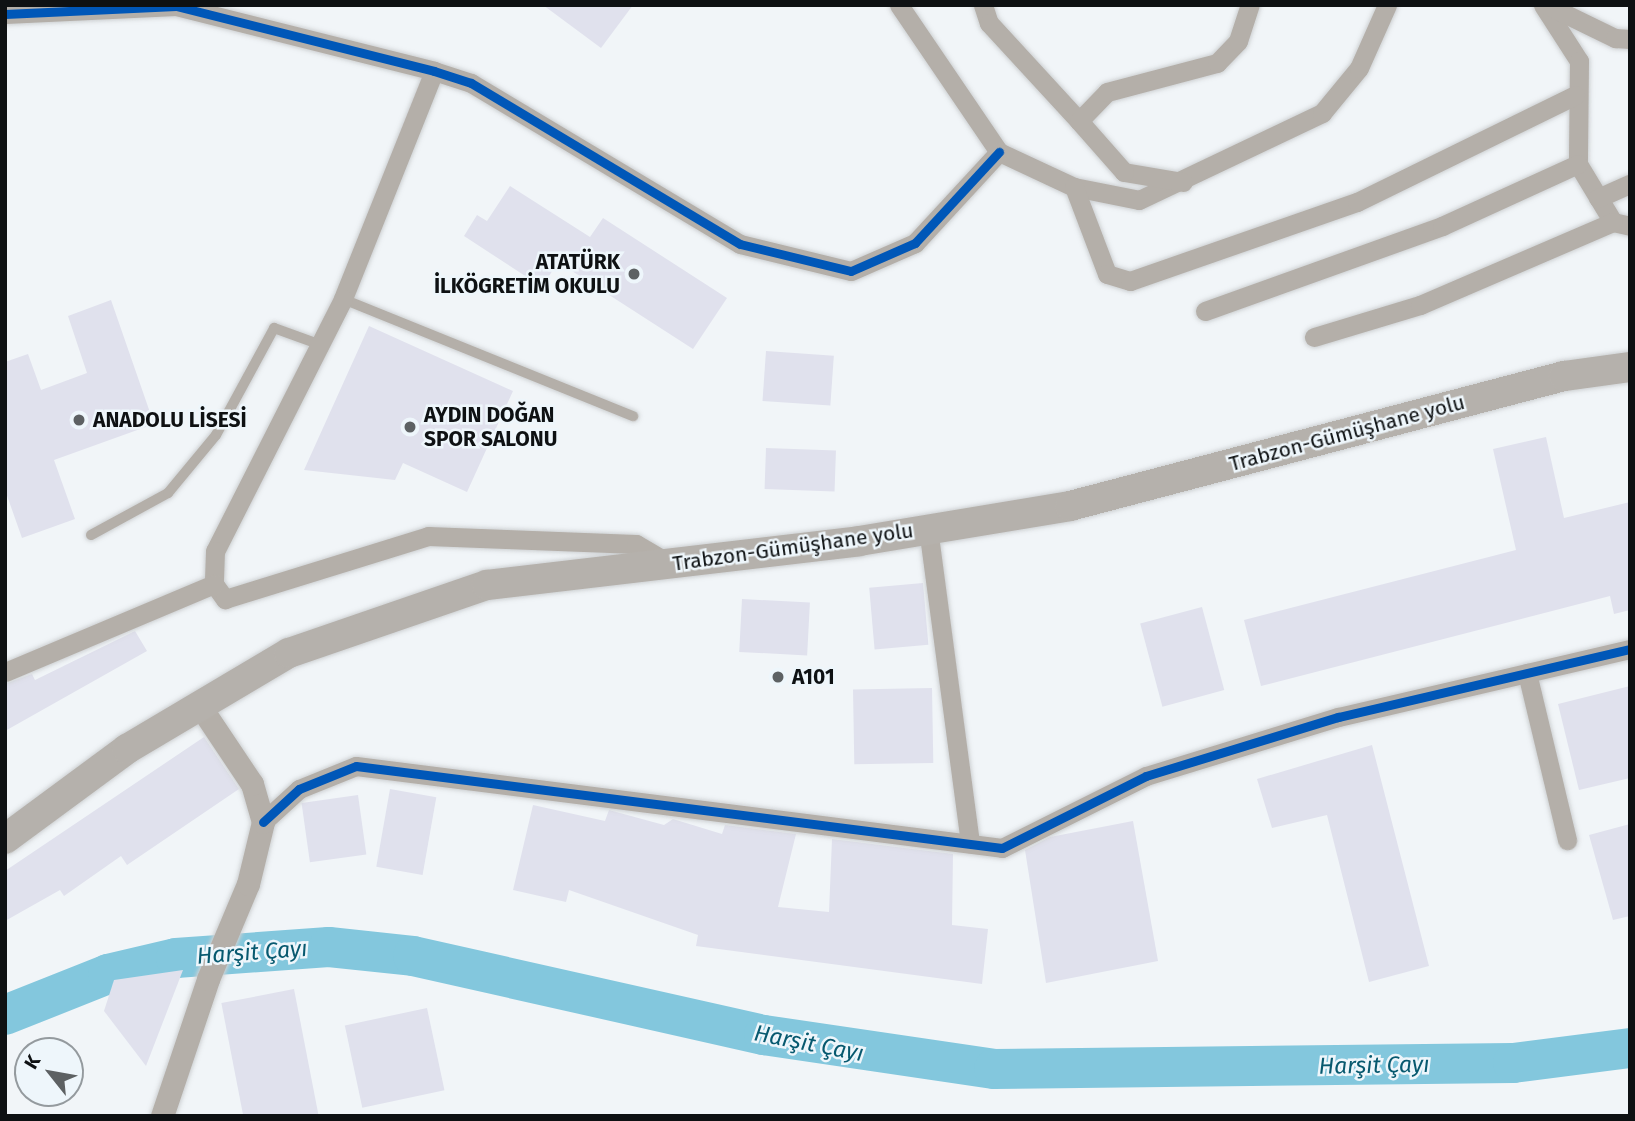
<!DOCTYPE html>
<meta charset="utf-8">
<style>
body{margin:0}
#map{position:relative;width:1635px;height:1121px;overflow:hidden;background:#f1f5f8;font-family:"Fira Sans",sans-serif}
div>[style]{position:absolute}
.river>*{height:40px;margin:-20px;padding:0 20px;transform-origin:20px;border-radius:20px;background:#83c7dd}
.building>*{inset:0;background:#e0e1ed;transform-origin:0 0}
.roads{filter:drop-shadow(0 0 2px #ced1d3) drop-shadow(0 0 2px #ced1d3)}
.service>*{height:10px;margin:-5px;padding:0 5px;transform-origin:5px;border-radius:5px;background:#b4afa9}
.minor>*{height:19px;margin:-9.5px;padding:0 9.5px;transform-origin:9.5px;border-radius:9.5px;background:#b4afa9}
.tertiary>*{height:23px;margin:-11.5px;padding:0 11.5px;transform-origin:11.5px;border-radius:11.5px;background:#b4afa9}
.primary>*{height:30px;margin:-15px;padding:0 15px;transform-origin:15px;border-radius:15px;background:#b5b1ac}
.cycleway>*{height:9px;margin:-4.5px;padding:0 4.5px;transform-origin:4.5px;border-radius:4.5px;background:#0057b8}
.dots>*{width:19px;height:19px;translate:-50% -50%;box-sizing:border-box;border:4px solid #eef6fb;border-radius:50%}
span{translate:-50% -50%;white-space:nowrap;text-align:center;line-height:1.15;-webkit-text-stroke:5px #eef6fb;paint-order:stroke}
.poi-label{font-size:21px;color:#0e1113;font-weight:700}
.right{translate:-100% -50%;text-align:right}
.left{translate:0 -50%;text-align:left}
.street-label{font-size:21px;color:#0e1113}
.water-label{font-size:23px;color:#07596f;font-style:italic}
.frame{position:absolute;inset:0;border:7px solid #0e1113;pointer-events:none}
.north{position:absolute;left:14px;top:1037px;width:70px;height:70px;box-sizing:border-box;background:#eef6fb;border:2px solid #949a9e;border-radius:50%;rotate:301deg;font-size:19px;font-weight:700;line-height:28px;text-align:center;color:#0e1113}
.north::after{content:'';display:block;margin:auto;width:24px;height:32px;background:#5d6163;clip-path:polygon(50% 0,100% 100%,50% 72%,0 100%)}
</style>
<div id="map">
<div class="river">
<div style="left:5px;top:1015px;width:111px;rotate:-21.7deg"></div>
<div style="left:108px;top:974px;width:70px;rotate:-13.2deg"></div>
<div style="left:176px;top:958px;width:153px;rotate:-4.1deg"></div>
<div style="left:329px;top:947px;width:84px;rotate:6.1deg"></div>
<div style="left:413px;top:956px;width:360px;rotate:12.7deg"></div>
<div style="left:764px;top:1035px;width:232px;rotate:8.4deg"></div>
<div style="left:994px;top:1069px;width:519px;rotate:-0.66deg"></div>
<div style="left:1513px;top:1063px;width:118px;rotate:-7.3deg"></div>
</div>
<div class="building">
<div style="clip-path:polygon(543px 5px,633px 5px,601px 48px)"></div>
<div style="clip-path:polygon(510px 186px,590px 237px,603px 218px,727px 298px,693px 349px,558px 262px,542px 287px,464px 236px,477px 215px,487px 221px)"></div>
<div style="clip-path:polygon(111px 300px,154px 424px,54px 460px,75px 519px,22px 538px,5px 490px,5px 362px,28px 354px,41px 390px,87px 373px,68px 316px)"></div>
<div style="clip-path:polygon(369px 326px,513px 391px,467px 492px,403px 463px,395px 480px,304px 470px)"></div>
<div style="left:766px;top:351px;width:68px;height:50px;rotate:4deg"></div>
<div style="clip-path:polygon(1546px 437px,1564px 518px,1630px 502px,1630px 610px,1614px 614px,1610px 596px,1261px 686px,1244px 620px,1516px 550px,1493px 449px)"></div>
<div style="left:766px;top:448px;width:70px;height:41px;rotate:2deg"></div>
<div style="left:923px;top:583px;width:62px;height:54px;rotate:85deg"></div>
<div style="left:742px;top:599px;width:68px;height:53px;rotate:3deg"></div>
<div style="left:1202px;top:607px;width:86px;height:64px;rotate:75deg"></div>
<div style="clip-path:polygon(135px 631px,147px 651px,5px 731px,5px 684px,32px 674px,35px 680px)"></div>
<div style="clip-path:polygon(1630px 686px,1630px 778px,1579px 790px,1558px 704px)"></div>
<div style="left:932px;top:688px;width:75px;height:79px;rotate:89deg"></div>
<div style="clip-path:polygon(204px 737px,239px 789px,127px 865px,121px 856px,64px 896px,60px 890px,5px 921px,5px 871px)"></div>
<div style="clip-path:polygon(1372px 745px,1429px 966px,1369px 982px,1327px 815px,1272px 828px,1257px 779px)"></div>
<div style="left:390px;top:789px;width:47px;height:79px;rotate:10deg"></div>
<div style="left:358px;top:795px;width:60px;height:57px;rotate:82deg"></div>
<div style="clip-path:polygon(533px 805px,605px 821px,609px 810px,664px 825px,673px 819px,722px 834px,725px 825px,796px 834px,778px 907px,829px 912px,832px 839px,953px 854px,952px 925px,988px 929px,982px 984px,696px 946px,698px 935px,569px 890px,566px 902px,513px 890px)"></div>
<div style="clip-path:polygon(1133px 821px,1158px 961px,1046px 983px,1025px 850px,1050px 837px)"></div>
<div style="clip-path:polygon(1630px 824px,1630px 916px,1613px 920px,1589px 835px)"></div>
<div style="clip-path:polygon(183px 970px,146px 1066px,104px 1011px,114px 980px)"></div>
<div style="left:294px;top:989px;width:129px;height:74px;rotate:79deg"></div>
<div style="left:427px;top:1008px;width:84px;height:84px;rotate:78deg"></div>
</div>
<div class="roads">
<div class="service">
<div style="left:343px;top:299px;width:313px;rotate:22deg"></div>
<div style="left:91px;top:535px;width:88px;rotate:-28.6deg"></div>
<div style="left:168px;top:493px;width:75px;rotate:-50.4deg"></div>
<div style="left:216px;top:435px;width:122px;rotate:-61.5deg"></div>
<div style="left:274px;top:328px;width:50px;rotate:19.9deg"></div>
</div>
<div class="minor">
<div style="left:899px;top:5px;width:178px;rotate:55.8deg"></div>
<div style="left:999px;top:152px;width:83px;rotate:25deg"></div>
<div style="left:1074px;top:187px;width:66px;rotate:11.3deg"></div>
<div style="left:1139px;top:200px;width:203px;rotate:-25.4deg"></div>
<div style="left:1322px;top:113px;width:58px;rotate:-50.6deg"></div>
<div style="left:1359px;top:68px;width:69px;rotate:-66deg"></div>
<div style="left:983px;top:5px;width:19px;rotate:72deg"></div>
<div style="left:989px;top:23px;width:133px;rotate:47.4deg"></div>
<div style="left:1543px;top:5px;width:67px;rotate:57.3deg"></div>
<div style="left:1579px;top:61px;width:103px;rotate:90.6deg"></div>
<div style="left:1578px;top:164px;width:68px;rotate:58.9deg"></div>
<div style="left:1613px;top:222px;width:17px;rotate:13deg"></div>
<div style="left:1547px;top:5px;width:76px;rotate:25.9deg"></div>
<div style="left:1615px;top:38px;width:15px;rotate:4deg"></div>
<div style="left:5px;top:14px;width:171px;rotate:-2.7deg"></div>
<div style="left:176px;top:6px;width:266px;rotate:14.1deg"></div>
<div style="left:434px;top:71px;width:39px;rotate:18deg"></div>
<div style="left:471px;top:83px;width:313px;rotate:30.9deg"></div>
<div style="left:740px;top:244px;width:114px;rotate:13.7deg"></div>
<div style="left:851px;top:271px;width:70px;rotate:-23.6deg"></div>
<div style="left:915px;top:243px;width:124px;rotate:-47.3deg"></div>
<div style="left:434px;top:71px;width:245px;rotate:111.8deg"></div>
<div style="left:343px;top:299px;width:283px;rotate:116.9deg"></div>
<div style="left:215px;top:551px;width:33px;rotate:92deg"></div>
<div style="left:214px;top:584px;width:19px;rotate:54deg"></div>
<div style="left:225px;top:599px;width:213px;rotate:-17.2deg"></div>
<div style="left:428px;top:536px;width:208px;rotate:2.2deg"></div>
<div style="left:636px;top:544px;width:42px;rotate:30.3deg"></div>
<div style="left:1183px;top:182px;width:60px;rotate:-170.4deg"></div>
<div style="left:1124px;top:172px;width:68px;rotate:-131.4deg"></div>
<div style="left:1079px;top:121px;width:40px;rotate:-46deg"></div>
<div style="left:1107px;top:92px;width:114px;rotate:-14.8deg"></div>
<div style="left:1217px;top:63px;width:30px;rotate:-46deg"></div>
<div style="left:1238px;top:41px;width:38px;rotate:-72deg"></div>
<div style="left:1074px;top:187px;width:93px;rotate:69.2deg"></div>
<div style="left:1107px;top:274px;width:24px;rotate:17deg"></div>
<div style="left:1130px;top:281px;width:240px;rotate:-19.2deg"></div>
<div style="left:1357px;top:202px;width:243px;rotate:-26.1deg"></div>
<div style="left:1598px;top:198px;width:35px;rotate:-24deg"></div>
<div style="left:1205px;top:311px;width:252px;rotate:-19.7deg"></div>
<div style="left:1442px;top:226px;width:149px;rotate:-24.5deg"></div>
<div style="left:1314px;top:337px;width:111px;rotate:-16.8deg"></div>
<div style="left:1420px;top:305px;width:210px;rotate:-23.3deg"></div>
<div style="left:928px;top:528px;width:318px;rotate:82.4deg"></div>
<div style="left:5px;top:672px;width:227px;rotate:-22.8deg"></div>
<div style="left:1527px;top:673px;width:172px;rotate:76.5deg"></div>
<div style="left:263px;top:822px;width:49px;rotate:-42.5deg"></div>
<div style="left:299px;top:789px;width:61px;rotate:-22deg"></div>
<div style="left:356px;top:766px;width:651px;rotate:7.23deg"></div>
<div style="left:1002px;top:848px;width:161px;rotate:-26.6deg"></div>
<div style="left:1146px;top:776px;width:201px;rotate:-17.1deg"></div>
<div style="left:1338px;top:717px;width:300px;rotate:-13.1deg"></div>
</div>
<div class="tertiary">
<div style="left:162px;top:1116px;width:145px;rotate:-71.4deg"></div>
<div style="left:208px;top:979px;width:103px;rotate:-67.2deg"></div>
<div style="left:248px;top:884px;width:64px;rotate:-76.4deg"></div>
<div style="left:263px;top:822px;width:40px;rotate:-106deg"></div>
<div style="left:252px;top:784px;width:94px;rotate:-123.7deg"></div>
</div>
<div class="primary">
<div style="left:5px;top:839px;width:152px;rotate:-36.4deg"></div>
<div style="left:127px;top:749px;width:188px;rotate:-30.7deg"></div>
<div style="left:289px;top:653px;width:209px;rotate:-19deg"></div>
<div style="left:487px;top:585px;width:375px;rotate:-6.7deg"></div>
<div style="left:859px;top:541px;width:214px;rotate:-9.4deg"></div>
<div style="left:1070px;top:506px;width:511px;rotate:-14.74deg"></div>
<div style="left:1564px;top:376px;width:67px;rotate:-7.8deg"></div>
</div>
</div>
<div class="cycleway">
<div style="left:5px;top:14px;width:171px;rotate:-2.7deg"></div>
<div style="left:176px;top:6px;width:266px;rotate:14.1deg"></div>
<div style="left:434px;top:71px;width:39px;rotate:18deg"></div>
<div style="left:471px;top:83px;width:313px;rotate:30.9deg"></div>
<div style="left:740px;top:244px;width:114px;rotate:13.7deg"></div>
<div style="left:851px;top:271px;width:70px;rotate:-23.6deg"></div>
<div style="left:915px;top:243px;width:124px;rotate:-47.3deg"></div>
<div style="left:263px;top:822px;width:49px;rotate:-42.5deg"></div>
<div style="left:299px;top:789px;width:61px;rotate:-22deg"></div>
<div style="left:356px;top:766px;width:651px;rotate:7.23deg"></div>
<div style="left:1002px;top:848px;width:161px;rotate:-26.6deg"></div>
<div style="left:1146px;top:776px;width:201px;rotate:-17.1deg"></div>
<div style="left:1338px;top:717px;width:300px;rotate:-13.1deg"></div>
</div>
<div class="dots">
<div style="left:634px;top:274px;background:#5d6163"></div>
<div style="left:79px;top:420px;background:#5d6163"></div>
<div style="left:410px;top:427px;background:#5d6163"></div>
<div style="left:778px;top:677px;background:#5d6163"></div>
</div>
<div class="poi-label">
<span class="right" style="left:620px;top:274px">ATATÜRK<br>İLKÖGRETİM OKULU</span>
<span class="left" style="left:424px;top:427px">AYDIN DOĞAN<br>SPOR SALONU</span>
<span class="left" style="left:93px;top:420px">ANADOLU LİSESİ</span>
<span class="left" style="left:792px;top:677px">A101</span>
</div>
<div class="street-label">
<span style="left:1347px;top:433px;rotate:-15deg">Trabzon-Gümüşhane yolu</span>
<span style="left:793px;top:547px;rotate:-8deg">Trabzon-Gümüşhane yolu</span>
</div>
<div class="water-label">
<span style="left:252px;top:952px;rotate:-4deg">Harşit Çayı</span>
<span style="left:809px;top:1043px;rotate:11deg">Harşit Çayı</span>
<span style="left:1374px;top:1065px;rotate:-1deg">Harşit Çayı</span>
</div>
<div class="frame"></div>
<div class="north">K</div>
</div>
